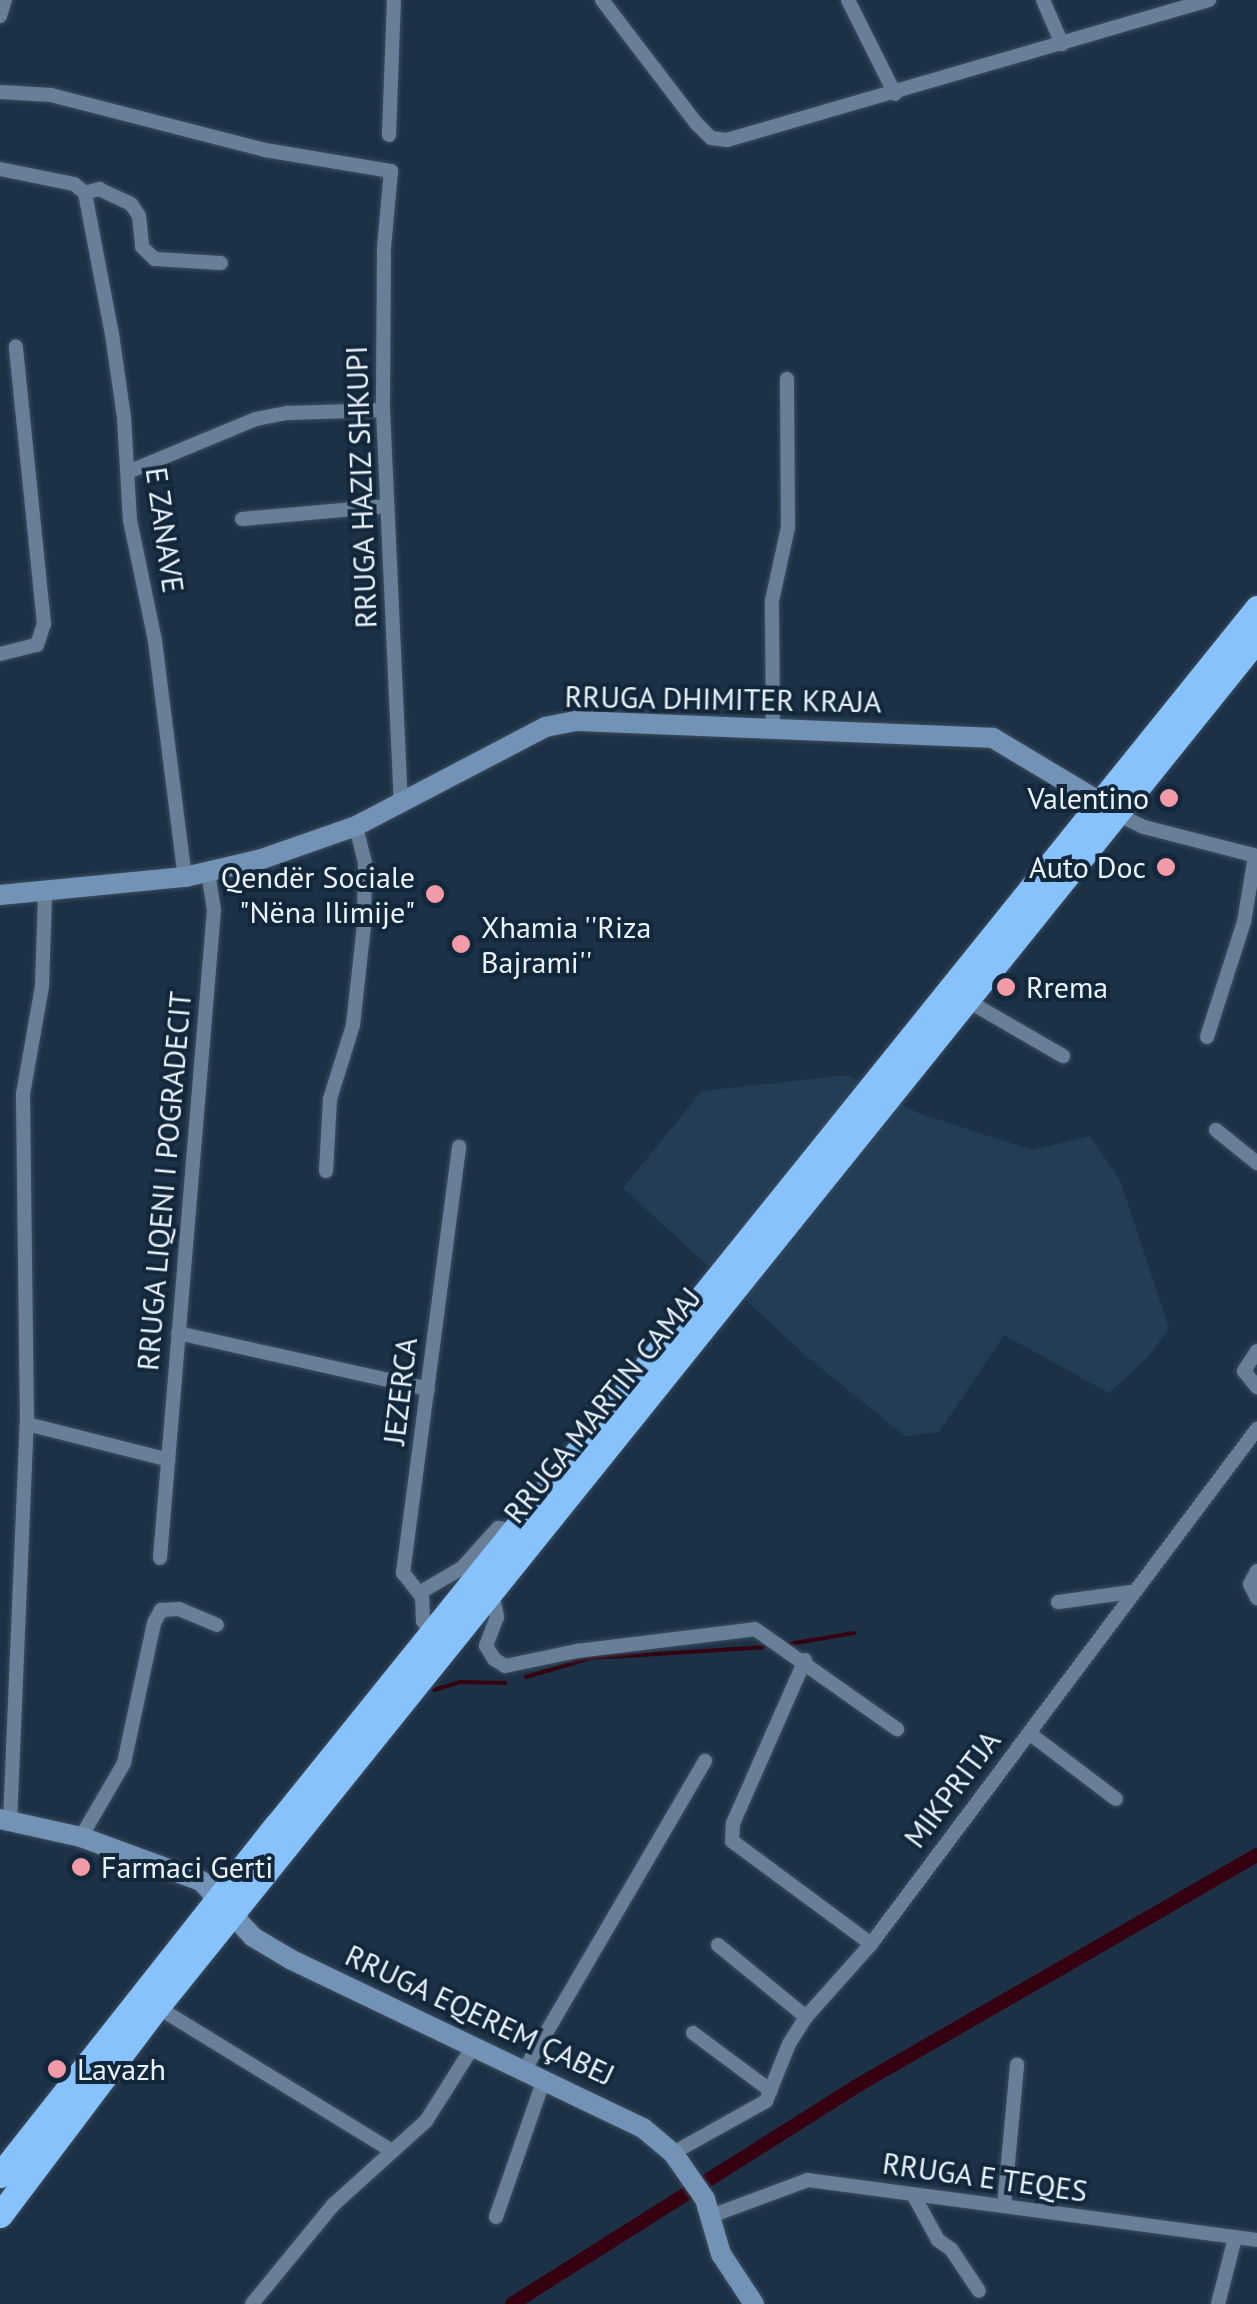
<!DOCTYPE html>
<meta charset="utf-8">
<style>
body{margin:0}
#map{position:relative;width:1257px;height:2304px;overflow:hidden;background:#1d3146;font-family:"PT Sans",sans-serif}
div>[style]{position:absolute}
.built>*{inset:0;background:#233d56}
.stream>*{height:4px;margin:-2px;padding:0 2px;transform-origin:2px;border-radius:2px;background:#35000f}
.canal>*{height:14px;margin:-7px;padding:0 7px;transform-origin:7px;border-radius:7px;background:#35000f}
.roads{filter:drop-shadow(0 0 2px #3c4e5f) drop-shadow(0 0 2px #3c4e5f)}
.street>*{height:14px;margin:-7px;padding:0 7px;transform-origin:7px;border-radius:7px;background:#687f97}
.secondary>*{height:20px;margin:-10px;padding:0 10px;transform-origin:10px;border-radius:10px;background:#7293b6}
.highway>*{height:25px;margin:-12.5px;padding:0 12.5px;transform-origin:12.5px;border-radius:12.5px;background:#88c2fd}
.dots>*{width:28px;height:28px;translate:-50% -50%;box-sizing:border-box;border:5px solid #13273b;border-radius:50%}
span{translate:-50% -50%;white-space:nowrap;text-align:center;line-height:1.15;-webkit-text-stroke:8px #13273b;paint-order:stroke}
.street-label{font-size:30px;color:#eaf4ff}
.poi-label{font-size:30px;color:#eaf4ff}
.right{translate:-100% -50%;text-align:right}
.left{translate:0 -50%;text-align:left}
</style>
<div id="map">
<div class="built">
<div style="clip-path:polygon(848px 1075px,918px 1113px,1032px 1150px,1090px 1136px,1120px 1180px,1169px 1328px,1149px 1356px,1109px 1393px,1004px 1335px,939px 1432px,905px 1436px,811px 1360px,623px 1188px,702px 1091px)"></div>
</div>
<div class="stream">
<div style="left:789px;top:1644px;width:66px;rotate:-9.6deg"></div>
<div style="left:526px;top:1677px;width:68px;rotate:-16.3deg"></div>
<div style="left:591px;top:1658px;width:173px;rotate:-3.6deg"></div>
<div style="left:434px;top:1690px;width:27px;rotate:-17deg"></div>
<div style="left:460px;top:1682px;width:45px;rotate:1.3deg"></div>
</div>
<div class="canal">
<div style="left:512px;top:2304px;width:406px;rotate:-32.3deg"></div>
<div style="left:855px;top:2087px;width:464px;rotate:-30deg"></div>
</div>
<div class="roads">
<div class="street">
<div style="left:602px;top:0;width:155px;rotate:52.6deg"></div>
<div style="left:696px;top:123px;width:21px;rotate:45deg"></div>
<div style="left:711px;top:138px;width:16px;rotate:7deg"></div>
<div style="left:727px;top:140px;width:502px;rotate:-16.2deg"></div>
<div style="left:848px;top:0;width:105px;rotate:63.4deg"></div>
<div style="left:1043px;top:0;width:48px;rotate:66.6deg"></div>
<div style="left:0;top:16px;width:17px;rotate:-73deg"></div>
<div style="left:0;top:92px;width:51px;rotate:3.4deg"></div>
<div style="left:51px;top:95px;width:221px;rotate:14.4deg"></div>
<div style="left:265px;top:150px;width:128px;rotate:9.5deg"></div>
<div style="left:391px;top:171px;width:77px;rotate:95.2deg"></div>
<div style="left:384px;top:248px;width:162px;rotate:90.4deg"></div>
<div style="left:383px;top:410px;width:391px;rotate:87.4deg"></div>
<div style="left:389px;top:135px;width:135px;rotate:-87.9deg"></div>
<div style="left:0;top:169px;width:76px;rotate:11.5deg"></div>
<div style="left:74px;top:184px;width:14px;rotate:39deg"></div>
<div style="left:85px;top:193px;width:144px;rotate:79.2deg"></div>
<div style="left:112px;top:334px;width:84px;rotate:81.8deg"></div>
<div style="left:124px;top:417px;width:103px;rotate:86.7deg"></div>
<div style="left:130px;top:520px;width:124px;rotate:78.3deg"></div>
<div style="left:155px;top:641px;width:238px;rotate:82.8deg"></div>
<div style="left:85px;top:193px;width:15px;rotate:-16deg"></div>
<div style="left:99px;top:189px;width:35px;rotate:25deg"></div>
<div style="left:131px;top:204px;width:14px;rotate:56deg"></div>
<div style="left:139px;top:216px;width:31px;rotate:84deg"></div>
<div style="left:142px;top:247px;width:18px;rotate:43deg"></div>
<div style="left:155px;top:259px;width:66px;rotate:3.5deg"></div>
<div style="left:128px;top:472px;width:139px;rotate:-22.5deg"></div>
<div style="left:256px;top:419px;width:33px;rotate:-11deg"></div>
<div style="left:288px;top:413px;width:95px;rotate:-1.8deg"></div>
<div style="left:242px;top:519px;width:146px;rotate:-5.1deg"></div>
<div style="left:0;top:654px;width:38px;rotate:-14deg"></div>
<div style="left:37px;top:645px;width:22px;rotate:-72deg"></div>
<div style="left:44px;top:624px;width:279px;rotate:-95.8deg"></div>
<div style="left:773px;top:727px;width:126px;rotate:-90.5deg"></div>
<div style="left:772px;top:601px;width:76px;rotate:-77.8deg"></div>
<div style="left:788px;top:527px;width:148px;rotate:-90.4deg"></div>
<div style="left:1117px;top:814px;width:30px;rotate:26deg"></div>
<div style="left:1144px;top:827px;width:117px;rotate:14.4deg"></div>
<div style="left:968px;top:1001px;width:110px;rotate:30.1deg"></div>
<div style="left:1207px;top:1037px;width:121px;rotate:-72.2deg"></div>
<div style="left:1244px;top:922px;width:67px;rotate:-80.5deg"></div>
<div style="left:1216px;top:1130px;width:53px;rotate:38.8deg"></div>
<div style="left:326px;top:1171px;width:72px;rotate:-86.8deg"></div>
<div style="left:330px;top:1099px;width:77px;rotate:-72.7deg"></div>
<div style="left:353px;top:1025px;width:100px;rotate:-83.7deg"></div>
<div style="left:364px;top:926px;width:63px;rotate:-89.1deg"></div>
<div style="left:365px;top:863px;width:38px;rotate:-104deg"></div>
<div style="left:178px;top:1333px;width:256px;rotate:12.6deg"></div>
<div style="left:1257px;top:1351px;width:24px;rotate:123deg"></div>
<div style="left:1244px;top:1371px;width:21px;rotate:51deg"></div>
<div style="left:27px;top:1424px;width:146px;rotate:14.2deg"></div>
<div style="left:160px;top:1558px;width:650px;rotate:-85.24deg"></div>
<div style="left:214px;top:910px;width:38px;rotate:-99deg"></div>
<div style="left:1257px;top:1571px;width:15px;rotate:118deg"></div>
<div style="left:1250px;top:1584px;width:16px;rotate:63deg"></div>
<div style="left:419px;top:1593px;width:50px;rotate:-30.2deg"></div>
<div style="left:462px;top:1568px;width:54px;rotate:-48deg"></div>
<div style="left:498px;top:1528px;width:17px;rotate:10deg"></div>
<div style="left:492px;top:1593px;width:25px;rotate:78deg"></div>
<div style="left:497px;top:1617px;width:31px;rotate:111deg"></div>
<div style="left:486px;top:1646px;width:15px;rotate:58deg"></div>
<div style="left:494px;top:1659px;width:13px;rotate:32deg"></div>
<div style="left:505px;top:1666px;width:74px;rotate:-11.8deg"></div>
<div style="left:577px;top:1651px;width:179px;rotate:-7deg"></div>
<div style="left:755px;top:1629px;width:174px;rotate:35.2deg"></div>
<div style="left:1058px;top:1602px;width:74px;rotate:-7.8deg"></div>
<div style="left:432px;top:1633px;width:15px;rotate:-127deg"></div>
<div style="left:423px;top:1621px;width:24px;rotate:-92deg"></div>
<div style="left:422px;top:1597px;width:31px;rotate:-128deg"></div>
<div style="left:403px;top:1573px;width:430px;rotate:-82.5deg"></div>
<div style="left:805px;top:1660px;width:178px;rotate:113.8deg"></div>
<div style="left:733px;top:1823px;width:18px;rotate:93deg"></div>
<div style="left:732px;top:1841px;width:173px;rotate:36.5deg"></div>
<div style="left:1029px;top:1733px;width:109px;rotate:37.2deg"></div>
<div style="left:10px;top:1822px;width:398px;rotate:-87.6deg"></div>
<div style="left:27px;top:1424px;width:330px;rotate:-90.7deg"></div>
<div style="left:23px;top:1094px;width:110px;rotate:-80deg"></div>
<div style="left:42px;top:986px;width:92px;rotate:-88.1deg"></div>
<div style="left:81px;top:1837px;width:86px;rotate:-59.8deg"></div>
<div style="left:124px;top:1763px;width:143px;rotate:-77.9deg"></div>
<div style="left:154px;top:1623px;width:15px;rotate:-62deg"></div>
<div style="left:161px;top:1610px;width:18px;rotate:-3deg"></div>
<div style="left:179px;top:1609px;width:41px;rotate:22.8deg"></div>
<div style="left:718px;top:1945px;width:114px;rotate:39.3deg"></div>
<div style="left:157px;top:2007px;width:273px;rotate:31.5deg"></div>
<div style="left:693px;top:2033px;width:97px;rotate:36.6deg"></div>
<div style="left:525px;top:2069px;width:357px;rotate:-59.7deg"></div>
<div style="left:673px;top:2153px;width:107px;rotate:-29.2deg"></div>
<div style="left:766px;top:2101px;width:61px;rotate:-68deg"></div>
<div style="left:789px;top:2044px;width:32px;rotate:-58deg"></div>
<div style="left:806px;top:2017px;width:98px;rotate:-48.3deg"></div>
<div style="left:871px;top:1944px;width:644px;rotate:-53.15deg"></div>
<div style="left:914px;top:2196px;width:50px;rotate:61.4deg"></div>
<div style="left:938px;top:2240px;width:16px;rotate:35deg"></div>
<div style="left:951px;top:2249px;width:50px;rotate:56.3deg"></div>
<div style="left:1004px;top:2206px;width:142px;rotate:-84.7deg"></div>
<div style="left:711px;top:2216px;width:103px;rotate:-20.4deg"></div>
<div style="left:808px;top:2180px;width:453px;rotate:7.6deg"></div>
<div style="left:496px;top:2217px;width:146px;rotate:-70.8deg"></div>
<div style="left:252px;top:2304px;width:128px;rotate:-50.7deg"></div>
<div style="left:333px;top:2205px;width:125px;rotate:-42.1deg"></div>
<div style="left:426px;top:2121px;width:90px;rotate:-57.7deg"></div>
<div style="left:1218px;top:2304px;width:68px;rotate:-75.6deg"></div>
</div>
<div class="secondary">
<div style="left:0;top:895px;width:186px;rotate:-5.6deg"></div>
<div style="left:185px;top:877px;width:79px;rotate:-13.2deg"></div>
<div style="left:262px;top:859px;width:100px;rotate:-19.3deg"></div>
<div style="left:356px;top:826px;width:213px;rotate:-27.6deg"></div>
<div style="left:545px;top:727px;width:32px;rotate:-11deg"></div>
<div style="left:576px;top:721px;width:417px;rotate:2.3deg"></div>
<div style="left:993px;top:738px;width:125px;rotate:30.9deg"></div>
<div style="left:0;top:1819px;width:83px;rotate:12.5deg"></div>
<div style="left:81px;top:1837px;width:128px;rotate:20.1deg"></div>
<div style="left:201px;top:1881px;width:76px;rotate:47.1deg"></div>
<div style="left:253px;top:1937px;width:43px;rotate:30.7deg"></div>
<div style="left:290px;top:1959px;width:391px;rotate:25.6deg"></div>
<div style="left:643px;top:2128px;width:39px;rotate:40deg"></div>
<div style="left:673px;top:2153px;width:56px;rotate:55.2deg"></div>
<div style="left:705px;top:2199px;width:57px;rotate:73.8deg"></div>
<div style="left:721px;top:2254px;width:60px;rotate:56.6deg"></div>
</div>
<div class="highway">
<div style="left:0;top:2175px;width:445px;rotate:-51.7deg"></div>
<div style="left:276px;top:1826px;width:1564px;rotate:-51.15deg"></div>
<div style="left:0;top:2215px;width:261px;rotate:-53deg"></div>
<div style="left:157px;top:2007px;width:1755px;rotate:-51.2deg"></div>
</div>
</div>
<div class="dots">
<div style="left:1169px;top:798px;background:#f39aa8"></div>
<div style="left:1166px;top:867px;background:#f39aa8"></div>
<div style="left:435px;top:894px;background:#f39aa8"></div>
<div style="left:461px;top:944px;background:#f39aa8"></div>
<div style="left:1006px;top:987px;background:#f39aa8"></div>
<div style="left:81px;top:1867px;background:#f39aa8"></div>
<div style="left:57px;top:2069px;background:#f39aa8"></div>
</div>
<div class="street-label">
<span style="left:361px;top:487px;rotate:-92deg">RRUGA HAZIZ SHKUPI</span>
<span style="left:165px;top:530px;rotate:82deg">E ZANAVE</span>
<span style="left:723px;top:699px;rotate:1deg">RRUGA DHIMITER KRAJA</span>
<span style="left:164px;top:1181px;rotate:-85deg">RRUGA LIQENI I POGRADECIT</span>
<span style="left:400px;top:1391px;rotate:-83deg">JEZERCA</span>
<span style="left:602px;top:1405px;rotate:-51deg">RRUGA MARTIN CAMAJ</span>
<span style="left:952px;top:1789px;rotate:-53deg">MIKPRITJA</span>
<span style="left:480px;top:2015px;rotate:25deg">RRUGA EQEREM ÇABEJ</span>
<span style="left:985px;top:2177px;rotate:8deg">RRUGA E TEQES</span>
</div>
<div class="poi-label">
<span class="right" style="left:1149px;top:798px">Valentino</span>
<span class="right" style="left:1146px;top:867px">Auto Doc</span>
<span class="right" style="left:415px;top:894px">Qendër Sociale<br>"Nëna Ilimije"</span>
<span class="left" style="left:481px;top:944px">Xhamia ''Riza<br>Bajrami''</span>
<span class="left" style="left:1026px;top:987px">Rrema</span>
<span class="left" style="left:101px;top:1867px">Farmaci Gerti</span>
<span class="left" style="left:77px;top:2069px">Lavazh</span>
</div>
</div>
